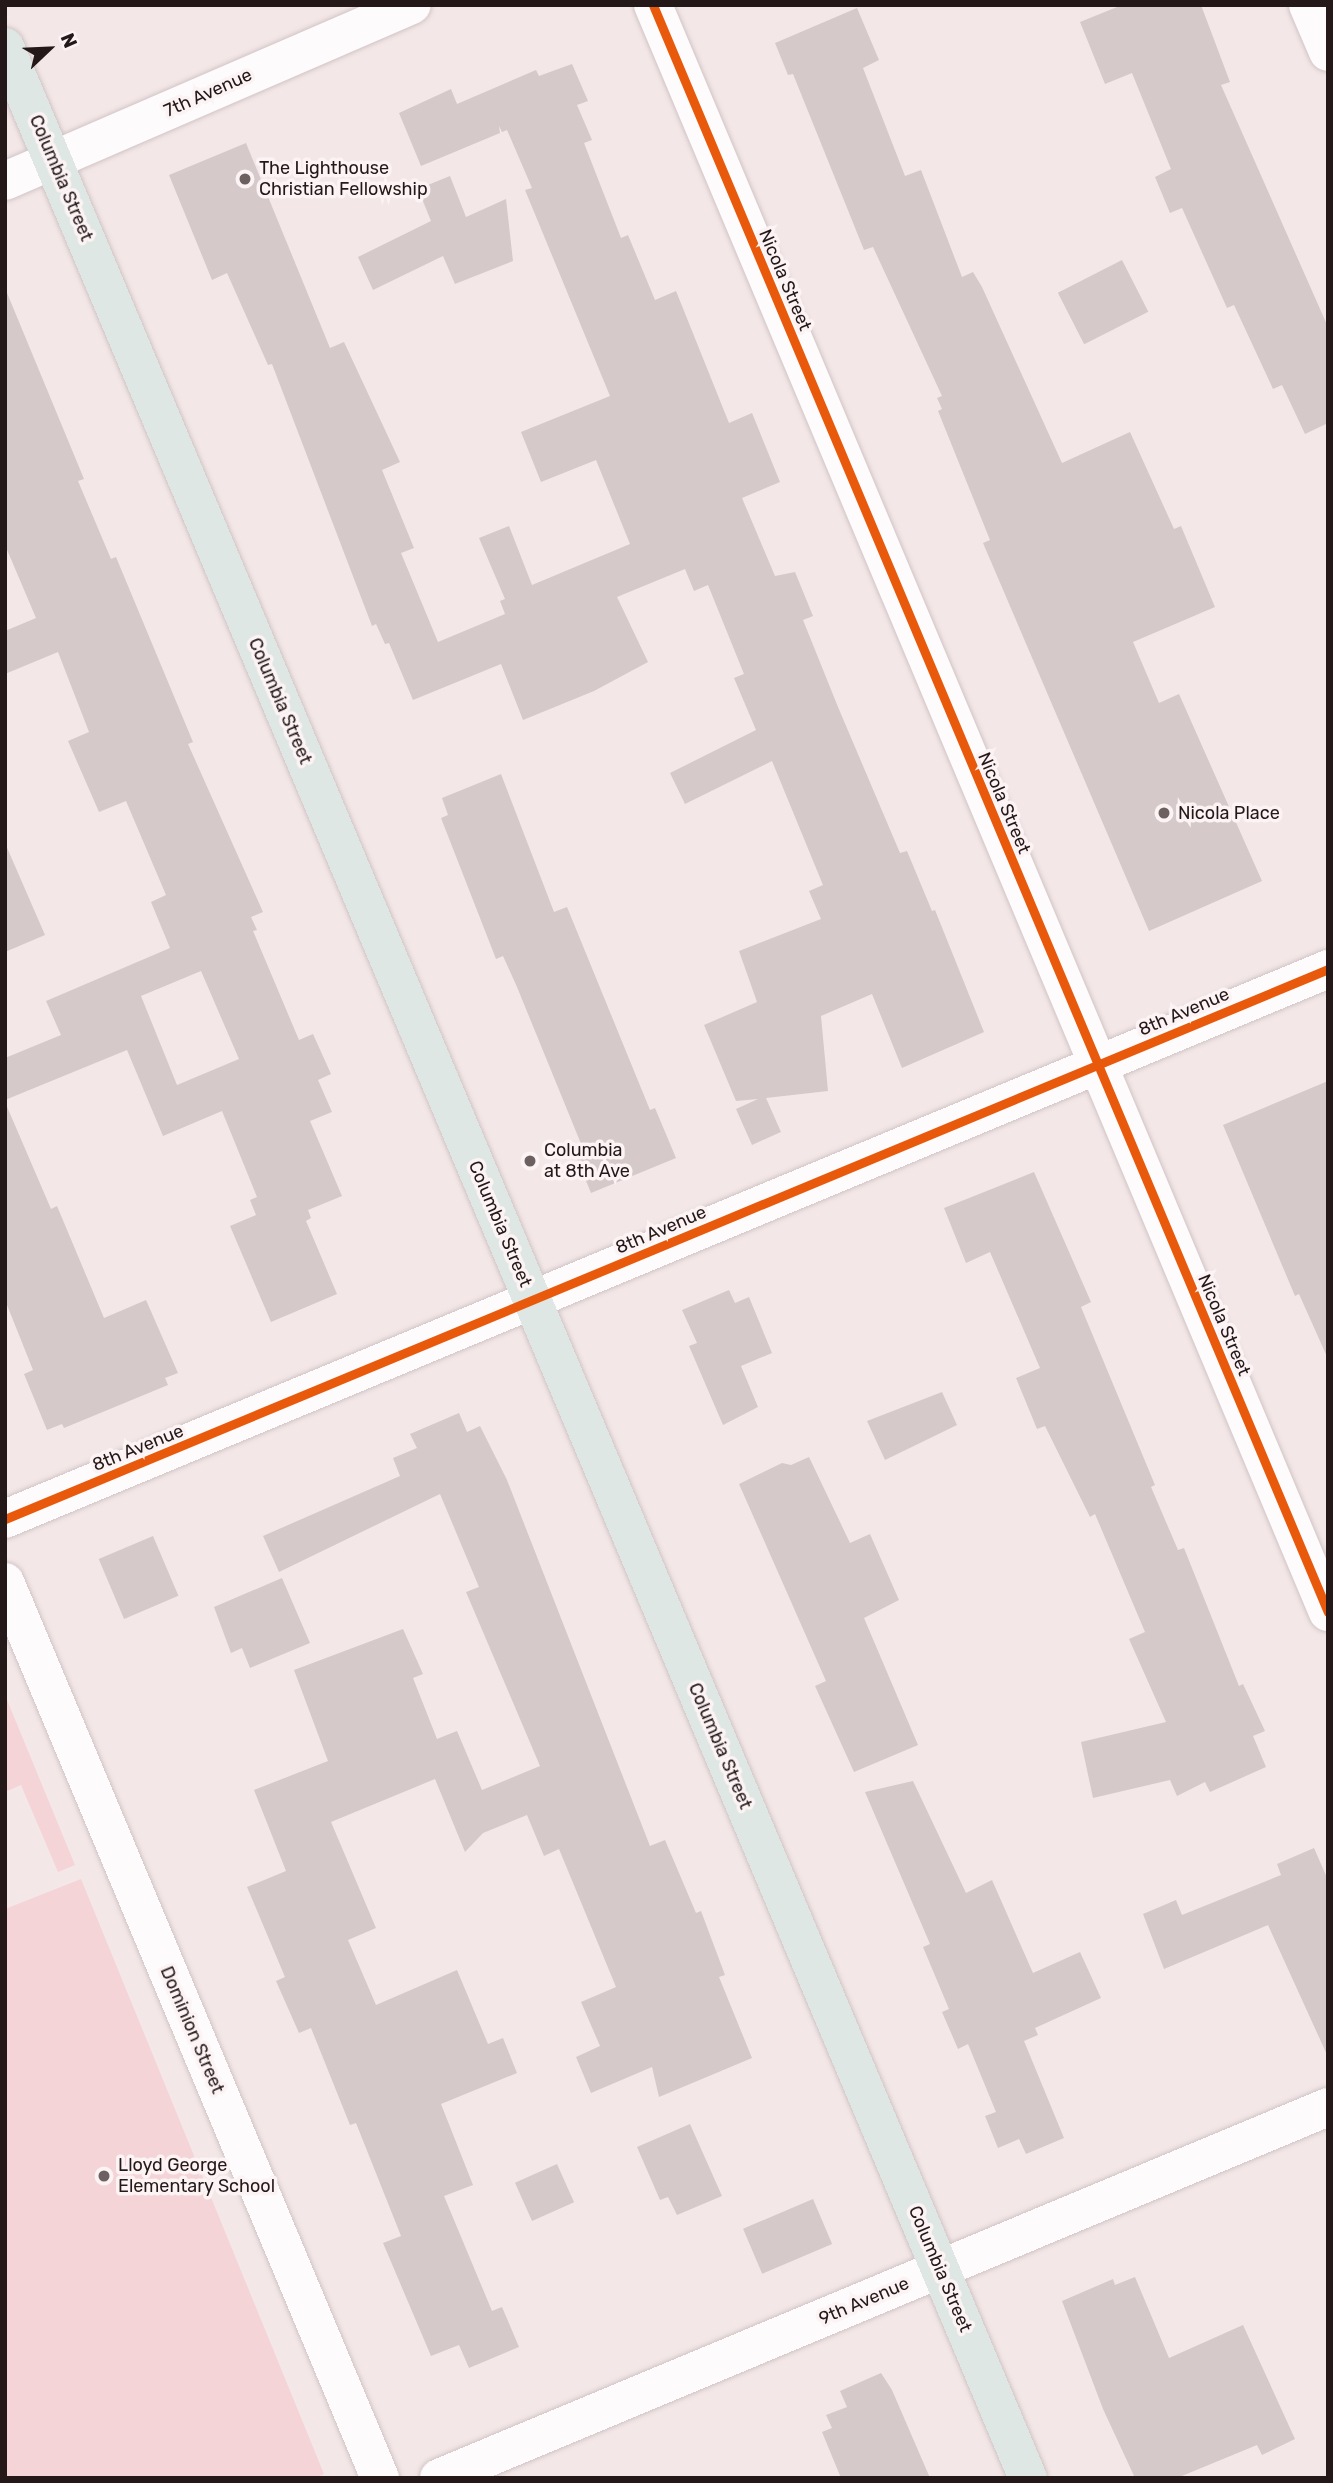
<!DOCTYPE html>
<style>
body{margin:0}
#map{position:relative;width:1333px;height:2483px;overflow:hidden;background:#f4e7e8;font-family:Rubik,sans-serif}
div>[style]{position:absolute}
.green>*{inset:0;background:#f5d4d7}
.building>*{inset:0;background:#d6c9ca;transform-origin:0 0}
.roads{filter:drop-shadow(0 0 2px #d1c4c5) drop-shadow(0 0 2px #d1c4c5)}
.minor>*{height:38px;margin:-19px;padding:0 19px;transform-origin:19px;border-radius:19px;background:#fdfbfc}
.major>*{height:38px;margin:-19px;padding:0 19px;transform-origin:19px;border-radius:19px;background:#dee7e4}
.cycleway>*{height:9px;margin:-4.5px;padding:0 4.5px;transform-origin:4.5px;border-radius:4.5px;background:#e8590c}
.dots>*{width:19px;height:19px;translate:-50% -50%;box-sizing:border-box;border:4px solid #fcf3f4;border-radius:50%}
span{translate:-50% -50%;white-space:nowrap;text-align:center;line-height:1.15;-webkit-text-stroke:7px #fcf3f4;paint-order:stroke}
.street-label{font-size:18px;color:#251819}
.poi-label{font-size:18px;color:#251819}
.left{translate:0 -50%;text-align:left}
.frame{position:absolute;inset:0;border:7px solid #251819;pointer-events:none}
.north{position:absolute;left:14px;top:14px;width:70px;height:70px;-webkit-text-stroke:5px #fcf3f4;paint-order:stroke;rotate:67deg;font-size:19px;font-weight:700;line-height:28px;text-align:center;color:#251819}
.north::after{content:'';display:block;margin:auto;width:24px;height:32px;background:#251819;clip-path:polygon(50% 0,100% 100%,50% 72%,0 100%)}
</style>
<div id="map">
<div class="green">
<div style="clip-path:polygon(5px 1695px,75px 1865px,58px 1872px,21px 1785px,5px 1792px)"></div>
<div style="clip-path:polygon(81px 1879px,324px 2474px,315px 2478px,5px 2478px,5px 1909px)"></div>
</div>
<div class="building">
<div style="clip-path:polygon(1122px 5px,1201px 5px,1230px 82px,1221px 85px,1328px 327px,1328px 423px,1305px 434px,1282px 385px,1273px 389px,1234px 305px,1227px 308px,1182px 208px,1170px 213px,1155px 177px,1171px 169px,1132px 73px,1105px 84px,1080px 22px)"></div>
<div style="clip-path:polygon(857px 8px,879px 60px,863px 68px,905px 176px,921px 170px,962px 277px,973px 272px,982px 287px,1062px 463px,1130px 432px,1174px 529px,1181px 526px,1215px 607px,1133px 642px,1159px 703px,1179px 694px,1262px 881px,1149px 931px,983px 543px,990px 540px,938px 411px,942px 409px,937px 398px,942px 396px,873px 247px,864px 250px,793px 74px,788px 75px,775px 43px)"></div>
<div style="clip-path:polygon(572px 64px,588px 101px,577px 105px,592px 140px,584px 143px,621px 238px,628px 235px,655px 300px,676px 291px,729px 423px,752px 413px,780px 482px,742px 498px,775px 576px,795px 572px,813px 616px,803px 620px,838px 707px,900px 853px,907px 851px,932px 911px,935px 910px,984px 1032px,902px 1068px,872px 994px,821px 1016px,828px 1091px,766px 1098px,781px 1132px,752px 1145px,736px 1109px,758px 1099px,736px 1101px,704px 1025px,757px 1002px,739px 951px,821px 919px,809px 891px,823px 885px,772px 761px,685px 804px,670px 773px,756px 730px,734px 678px,744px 674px,708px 585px,694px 591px,685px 569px,617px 597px,648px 662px,594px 691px,523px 720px,501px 664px,413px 700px,389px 643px,385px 644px,376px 624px,372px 626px,272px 364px,268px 365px,227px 273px,212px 280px,169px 175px,246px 143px,330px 348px,344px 342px,400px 462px,382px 470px,414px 548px,401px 553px,438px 642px,505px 614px,500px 601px,505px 599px,479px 538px,509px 526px,532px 585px,630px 544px,596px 460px,541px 482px,521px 432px,610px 396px,525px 190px,532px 188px,507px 130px,502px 132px,499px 126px,500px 133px,421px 166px,399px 113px,451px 89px,457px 104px,536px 70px,539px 76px)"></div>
<div style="clip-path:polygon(450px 176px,466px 217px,506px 199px,513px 261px,455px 284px,443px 256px,373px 290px,358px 257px,431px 221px,418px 189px)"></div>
<div style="left:1122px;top:260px;width:58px;height:72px;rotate:63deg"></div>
<div style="clip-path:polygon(evenodd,5px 288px,84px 479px,78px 481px,111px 559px,116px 557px,193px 742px,188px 744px,263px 912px,251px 917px,257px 930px,253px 931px,299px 1040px,313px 1034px,331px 1074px,318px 1080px,332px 1112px,310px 1121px,342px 1196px,308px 1210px,311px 1218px,306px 1221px,337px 1294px,271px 1322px,230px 1226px,256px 1215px,250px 1200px,257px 1197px,222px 1111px,163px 1136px,127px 1050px,5px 1100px,5px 1058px,61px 1035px,46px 1001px,170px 948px,151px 902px,166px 895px,126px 801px,99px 812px,68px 741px,89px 732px,58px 652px,5px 674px,5px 631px,36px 618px,5px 545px,5px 288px,201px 971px,239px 1059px,177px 1085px,141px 996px,201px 971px)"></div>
<div style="clip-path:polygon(501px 774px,554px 912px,567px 907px,650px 1110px,655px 1108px,676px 1158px,591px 1193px,577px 1159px,586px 1156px,517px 987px,503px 956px,496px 959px,441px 818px,448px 815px,442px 798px)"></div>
<div style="clip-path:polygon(5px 843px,45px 935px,5px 952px)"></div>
<div style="clip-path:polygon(1328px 1081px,1328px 1359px,1299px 1294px,1295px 1296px,1223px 1125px)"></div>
<div style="clip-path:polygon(5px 1102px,51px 1209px,57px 1206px,104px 1318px,146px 1300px,178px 1373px,165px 1378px,168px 1385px,64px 1428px,62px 1424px,47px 1430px,24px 1374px,33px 1370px,5px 1300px)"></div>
<div style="clip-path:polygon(1034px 1172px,1091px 1302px,1081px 1307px,1155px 1485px,1151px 1487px,1178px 1550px,1184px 1548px,1239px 1686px,1243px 1684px,1265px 1731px,1253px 1736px,1266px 1767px,1210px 1792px,1205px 1782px,1177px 1796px,1170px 1780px,1093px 1798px,1081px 1742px,1166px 1722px,1129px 1639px,1145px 1632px,1095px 1514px,1090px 1517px,1045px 1426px,1037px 1429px,1016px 1378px,1040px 1368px,990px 1252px,966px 1263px,944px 1208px)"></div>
<div style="clip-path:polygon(729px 1290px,735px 1303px,749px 1297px,772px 1353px,741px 1366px,758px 1407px,723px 1425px,689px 1346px,697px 1343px,682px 1310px)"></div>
<div style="clip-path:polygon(942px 1392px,957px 1425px,885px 1460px,867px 1421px)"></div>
<div style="clip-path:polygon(459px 1413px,467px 1432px,480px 1426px,507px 1480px,650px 1846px,665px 1840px,696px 1913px,701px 1911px,725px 1975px,719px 1977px,752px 2058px,659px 2097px,652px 2067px,591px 2093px,576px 2057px,600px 2046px,581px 2002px,616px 1987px,559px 1849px,544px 1856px,527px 1815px,483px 1833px,465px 1852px,435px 1779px,331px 1822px,376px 1928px,348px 1940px,376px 2005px,457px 1970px,488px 2044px,503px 2038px,517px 2073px,441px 2104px,473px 2185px,444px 2196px,492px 2311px,502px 2307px,519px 2347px,469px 2368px,459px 2345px,431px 2356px,383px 2243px,401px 2236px,356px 2123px,350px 2125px,311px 2028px,299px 2033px,276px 1981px,285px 1977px,247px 1887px,286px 1871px,254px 1790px,328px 1761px,294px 1670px,403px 1629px,423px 1674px,413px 1678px,437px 1739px,457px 1731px,482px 1790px,540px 1766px,466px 1592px,479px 1587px,440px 1494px,279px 1572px,263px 1536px,400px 1476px,393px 1458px,417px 1448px,410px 1434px)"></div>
<div style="clip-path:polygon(809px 1457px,850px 1543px,870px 1534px,899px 1600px,864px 1618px,918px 1745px,854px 1772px,815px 1686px,826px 1681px,739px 1484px,782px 1463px,791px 1465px)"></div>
<div style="left:153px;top:1536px;width:65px;height:59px;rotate:67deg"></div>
<div style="clip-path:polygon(282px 1578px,310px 1643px,250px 1668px,242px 1648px,231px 1653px,214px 1607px)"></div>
<div style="clip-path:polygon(913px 1781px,966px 1893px,992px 1880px,1033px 1973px,1080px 1952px,1101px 1998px,1035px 2028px,1038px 2035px,1024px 2041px,1064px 2138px,1026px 2154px,1019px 2139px,998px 2148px,985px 2116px,996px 2112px,968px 2044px,958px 2049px,942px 2012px,949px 2009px,923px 1947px,930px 1944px,865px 1792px)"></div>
<div style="clip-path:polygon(1314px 1848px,1328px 1880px,1328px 2057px,1268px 1925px,1164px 1969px,1143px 1914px,1176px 1900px,1182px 1915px,1281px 1875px,1277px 1864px)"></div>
<div style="clip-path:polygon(690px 2124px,722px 2196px,677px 2215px,668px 2197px,660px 2200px,637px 2147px)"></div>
<div style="left:557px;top:2164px;width:42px;height:46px;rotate:66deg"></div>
<div style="left:813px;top:2199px;width:49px;height:76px;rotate:67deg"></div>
<div style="clip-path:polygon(1135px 2277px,1169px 2358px,1243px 2325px,1295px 2439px,1262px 2455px,1257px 2445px,1177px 2478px,1135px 2478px,1103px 2409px,1062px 2301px,1113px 2279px,1115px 2285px)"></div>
<div style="clip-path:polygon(881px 2373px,892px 2390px,930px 2478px,841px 2478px,822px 2432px,832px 2428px,826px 2415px,847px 2407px,840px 2391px)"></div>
</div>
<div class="roads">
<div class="minor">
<div style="left:653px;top:5px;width:1743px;rotate:67.22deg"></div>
<div style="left:1308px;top:5px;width:51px;rotate:66.9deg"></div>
<div style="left:5px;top:181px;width:443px;rotate:-23.4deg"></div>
<div style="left:5px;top:1519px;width:1433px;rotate:-22.57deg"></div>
<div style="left:5px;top:1582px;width:971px;rotate:67.29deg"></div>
<div style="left:439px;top:2478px;width:963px;rotate:-22.65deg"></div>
</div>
<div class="major">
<div style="left:5px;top:47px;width:2637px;rotate:67.18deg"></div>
</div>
</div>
<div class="cycleway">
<div style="left:653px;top:5px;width:1743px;rotate:67.22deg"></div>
<div style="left:5px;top:1519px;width:1433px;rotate:-22.57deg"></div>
</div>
<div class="dots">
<div style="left:245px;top:179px;background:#6d6061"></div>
<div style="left:1164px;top:813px;background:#6d6061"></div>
<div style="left:530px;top:1161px;background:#6d6061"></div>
<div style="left:104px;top:2176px;background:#6d6061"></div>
</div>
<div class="street-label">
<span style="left:208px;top:93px;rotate:-24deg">7th Avenue</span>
<span style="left:61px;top:178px;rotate:67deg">Columbia Street</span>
<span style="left:785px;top:280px;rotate:67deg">Nicola Street</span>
<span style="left:280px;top:701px;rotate:67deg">Columbia Street</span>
<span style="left:1004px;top:803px;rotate:67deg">Nicola Street</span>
<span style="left:1184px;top:1012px;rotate:-23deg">8th Avenue</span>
<span style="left:500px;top:1224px;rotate:67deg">Columbia Street</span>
<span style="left:661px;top:1230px;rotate:-23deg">8th Avenue</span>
<span style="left:1224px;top:1325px;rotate:67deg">Nicola Street</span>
<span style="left:138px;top:1448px;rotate:-22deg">8th Avenue</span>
<span style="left:720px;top:1746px;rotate:67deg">Columbia Street</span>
<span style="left:192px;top:2030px;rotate:67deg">Dominion Street</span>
<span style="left:940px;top:2269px;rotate:67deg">Columbia Street</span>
<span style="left:864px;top:2301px;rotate:-23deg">9th Avenue</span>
</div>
<div class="poi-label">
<span class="left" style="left:259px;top:179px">The Lighthouse<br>Christian Fellowship</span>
<span class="left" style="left:1178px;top:813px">Nicola Place</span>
<span class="left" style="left:544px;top:1161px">Columbia<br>at 8th Ave</span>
<span class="left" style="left:118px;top:2176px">Lloyd George<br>Elementary School</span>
</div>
<div class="frame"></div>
<div class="north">N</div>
</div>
